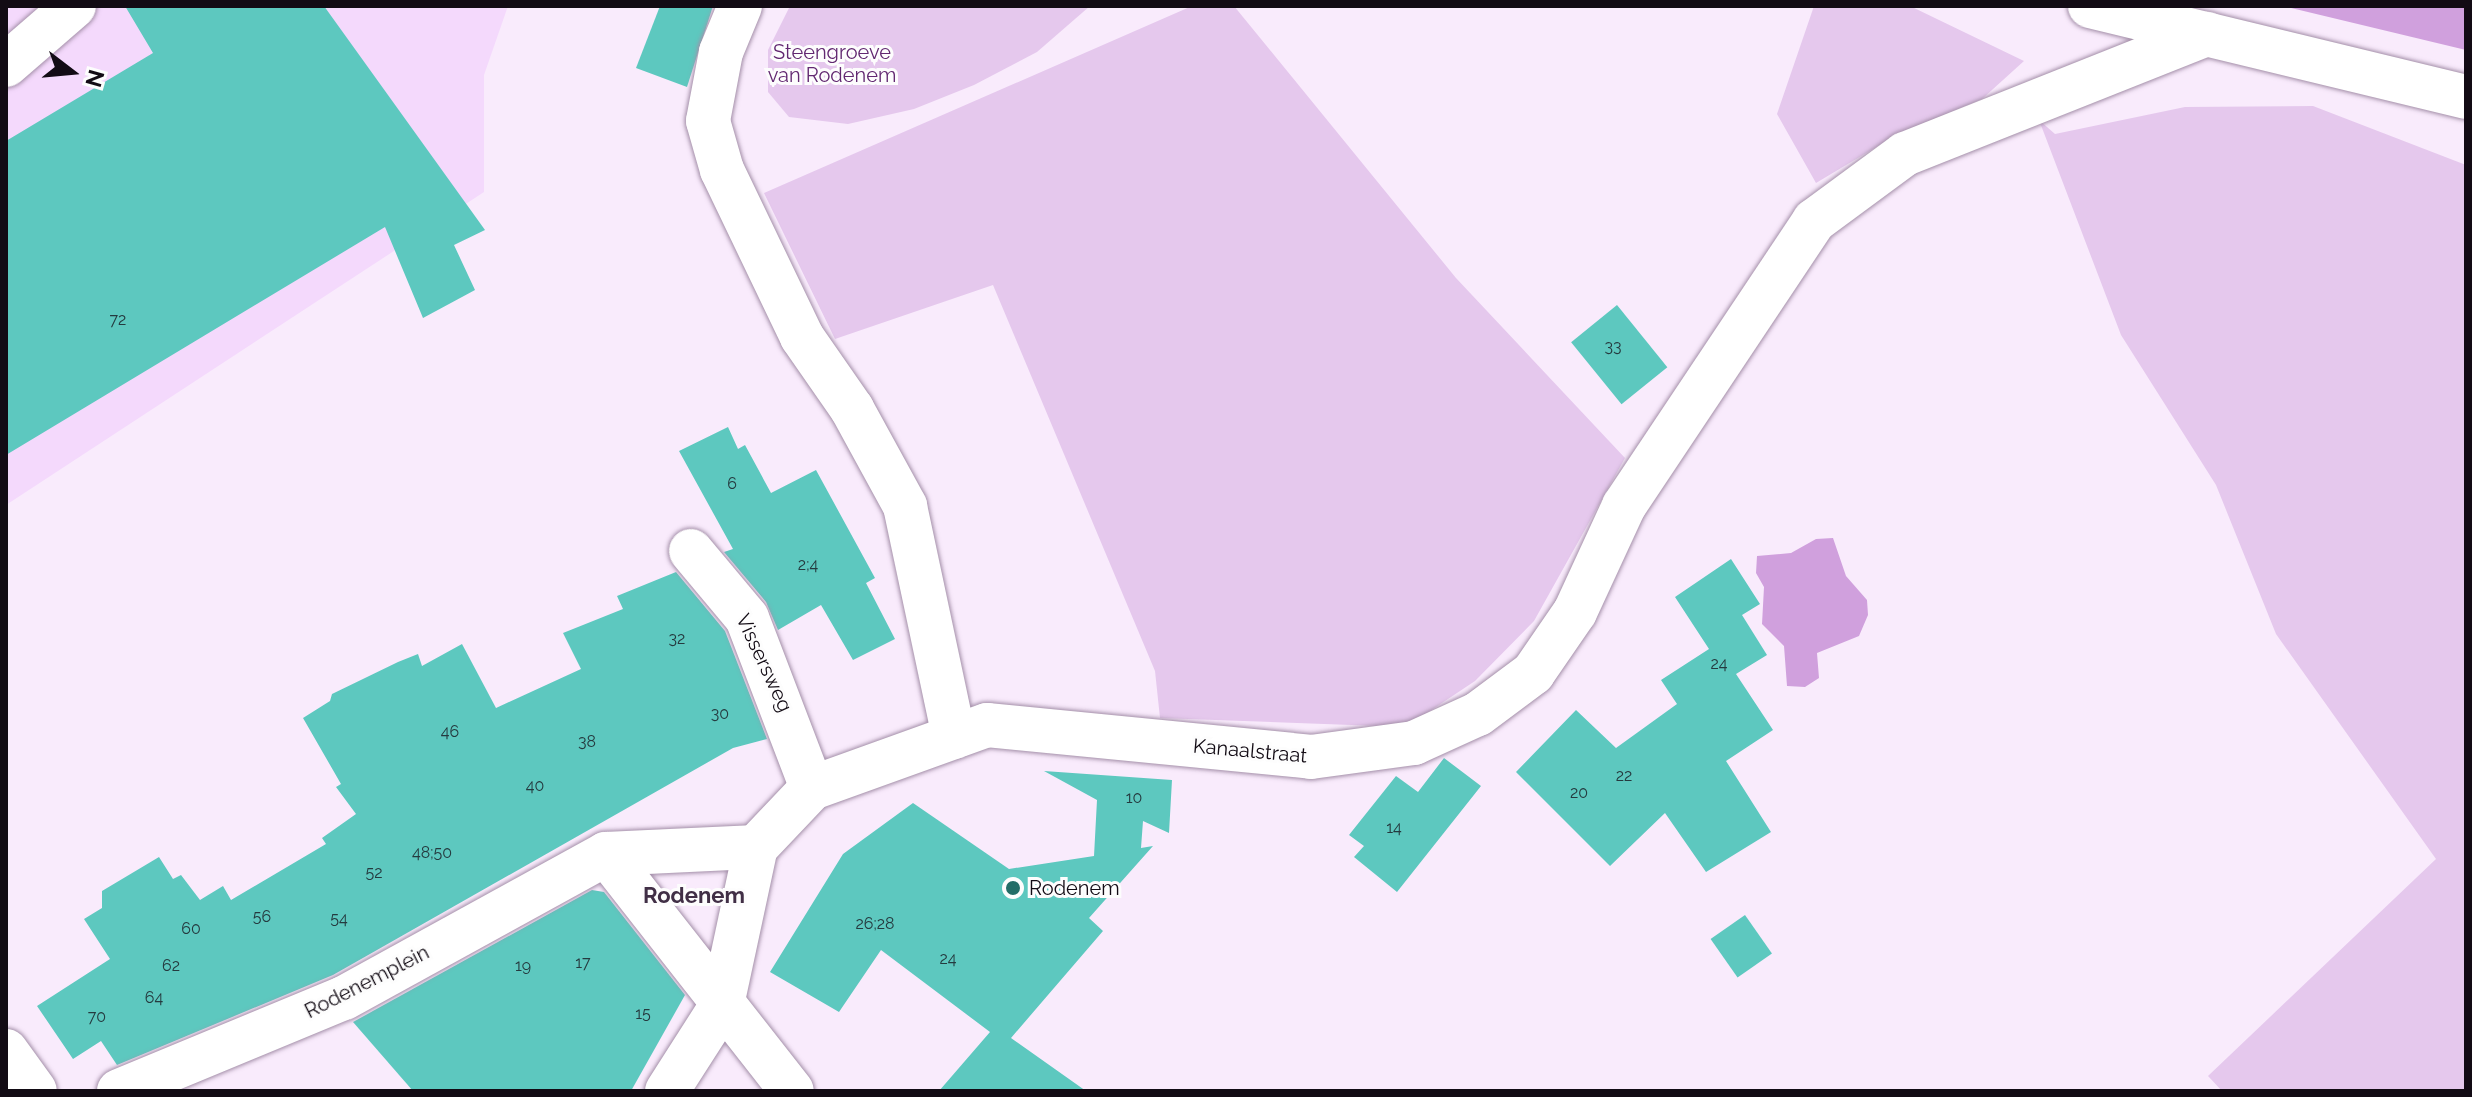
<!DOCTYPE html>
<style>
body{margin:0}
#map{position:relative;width:2472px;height:1097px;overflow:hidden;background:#f9ebfc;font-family:Raleway,sans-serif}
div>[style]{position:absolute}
.built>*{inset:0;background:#f4d9fc}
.green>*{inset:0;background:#e5c8ed}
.water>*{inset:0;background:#d0a0dd}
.building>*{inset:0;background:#5dc8bf;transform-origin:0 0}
.roads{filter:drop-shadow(0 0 2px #a48fa9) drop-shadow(0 0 2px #a48fa9)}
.minor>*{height:44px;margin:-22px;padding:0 22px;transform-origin:22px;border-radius:22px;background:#fff}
.dots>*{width:22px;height:22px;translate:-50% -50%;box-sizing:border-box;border:4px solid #fdfdfd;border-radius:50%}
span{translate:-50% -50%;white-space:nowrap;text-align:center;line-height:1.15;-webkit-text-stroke:6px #fdfdfd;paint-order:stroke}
.number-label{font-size:16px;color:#253a3f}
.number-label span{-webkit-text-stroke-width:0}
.park-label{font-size:20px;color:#622871}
.street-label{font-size:20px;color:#120b14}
.poi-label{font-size:20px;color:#120b14}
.left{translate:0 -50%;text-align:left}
.neighbourhood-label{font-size:22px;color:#412f46;font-weight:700}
.frame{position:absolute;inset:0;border:8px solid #120b14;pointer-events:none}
.north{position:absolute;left:32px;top:32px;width:80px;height:80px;-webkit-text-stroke:6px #fdfdfd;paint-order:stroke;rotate:106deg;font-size:22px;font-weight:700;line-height:32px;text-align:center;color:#120b14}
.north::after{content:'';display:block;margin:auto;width:28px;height:36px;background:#120b14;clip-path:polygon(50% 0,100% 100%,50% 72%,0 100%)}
</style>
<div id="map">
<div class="built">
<div style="clip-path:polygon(6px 6px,508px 6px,484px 75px,484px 192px,6px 505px)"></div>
</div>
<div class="green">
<div style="clip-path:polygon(790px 6px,1090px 6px,1037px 52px,974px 85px,914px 109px,848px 124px,789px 117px,768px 92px,768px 50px)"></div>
<div style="clip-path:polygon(1192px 6px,1234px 6px,1456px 278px,1625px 458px,1534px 621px,1475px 681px,1406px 727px,1160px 718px,1155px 671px,993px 285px,835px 339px,764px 193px)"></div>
<div style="clip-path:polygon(1814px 6px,1910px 6px,2024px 61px,1982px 99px,1898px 134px,1816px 183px,1777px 114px)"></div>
<div style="clip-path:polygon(2313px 106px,2466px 165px,2466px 1091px,2222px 1091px,2208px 1076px,2436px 859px,2276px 634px,2216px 485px,2121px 335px,2039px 120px,2055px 134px,2185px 107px)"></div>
</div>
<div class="water">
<div style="clip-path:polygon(2283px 6px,2466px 6px,2466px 50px)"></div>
<div style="clip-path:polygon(1833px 538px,1846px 576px,1867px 600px,1868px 615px,1859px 636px,1817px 653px,1819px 678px,1805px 687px,1787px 686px,1784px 646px,1762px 624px,1764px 587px,1756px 573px,1757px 556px,1791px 553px,1816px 539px)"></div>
</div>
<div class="building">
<div style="clip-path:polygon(125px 6px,324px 6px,485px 230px,454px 245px,475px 290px,423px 318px,385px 227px,6px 455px,6px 141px,153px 53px)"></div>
<div style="clip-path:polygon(660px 6px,713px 6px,687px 87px,636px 68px)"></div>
<div style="left:1617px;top:305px;width:80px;height:59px;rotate:51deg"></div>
<div style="clip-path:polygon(728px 427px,738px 449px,745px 445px,771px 493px,816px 470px,875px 578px,866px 583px,895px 639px,853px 660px,821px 605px,778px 630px,766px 602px,724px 552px,733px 549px,679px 451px)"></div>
<div style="clip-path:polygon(1731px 559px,1760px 604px,1742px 615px,1767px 655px,1736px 674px,1773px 730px,1726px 761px,1771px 832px,1706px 872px,1665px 813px,1610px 866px,1516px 772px,1576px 710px,1616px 748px,1677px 704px,1661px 680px,1709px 649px,1675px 597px)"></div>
<div style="clip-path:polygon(676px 572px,725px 631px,767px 739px,733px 748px,333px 975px,117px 1065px,101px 1041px,73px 1059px,37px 1006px,110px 959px,84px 919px,102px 908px,102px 891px,159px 857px,173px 879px,181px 875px,200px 900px,223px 886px,231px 900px,326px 844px,322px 838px,356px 814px,336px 787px,341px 784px,303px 718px,330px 701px,332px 694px,398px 662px,418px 654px,422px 666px,462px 644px,496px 708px,581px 669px,563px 633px,623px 609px,617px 596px)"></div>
<div style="clip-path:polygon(1444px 758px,1481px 786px,1397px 892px,1354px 857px,1364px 846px,1349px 835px,1396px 776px,1418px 792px)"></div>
<div style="clip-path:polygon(1044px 771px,1172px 780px,1169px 833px,1143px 821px,1141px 848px,1153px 846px,1089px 918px,1103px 931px,1011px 1038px,1086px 1091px,939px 1091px,990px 1032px,881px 950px,839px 1012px,770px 972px,843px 854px,913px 803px,1009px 869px,1094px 856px,1097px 800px)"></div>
<div style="clip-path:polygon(592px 890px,604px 892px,685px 995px,631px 1091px,413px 1091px,353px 1022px)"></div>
<div style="left:1745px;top:915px;width:47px;height:42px;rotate:55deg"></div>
</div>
<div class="roads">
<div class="minor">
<div style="left:740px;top:6px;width:50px;rotate:112.4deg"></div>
<div style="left:721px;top:52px;width:70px;rotate:100.7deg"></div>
<div style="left:708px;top:121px;width:51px;rotate:74.1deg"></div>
<div style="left:722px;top:170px;width:185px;rotate:64.4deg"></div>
<div style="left:802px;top:337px;width:88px;rotate:55.2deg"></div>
<div style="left:852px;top:409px;width:111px;rotate:61.3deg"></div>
<div style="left:905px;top:506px;width:236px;rotate:78deg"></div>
<div style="left:2090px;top:6px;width:387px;rotate:13.6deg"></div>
<div style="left:6px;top:65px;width:90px;rotate:-40.9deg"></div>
<div style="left:691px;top:551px;width:87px;rotate:50.1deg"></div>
<div style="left:747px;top:618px;width:182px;rotate:69.1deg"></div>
<div style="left:756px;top:847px;width:81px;rotate:-46.5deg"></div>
<div style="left:812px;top:788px;width:186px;rotate:-19.8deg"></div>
<div style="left:987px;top:725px;width:326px;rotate:5.6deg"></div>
<div style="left:1311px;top:757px;width:104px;rotate:-7.7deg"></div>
<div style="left:1414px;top:743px;width:70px;rotate:-24.4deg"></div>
<div style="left:1478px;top:714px;width:69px;rotate:-36.7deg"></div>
<div style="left:1533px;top:673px;width:74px;rotate:-55.5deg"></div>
<div style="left:1575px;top:612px;width:117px;rotate:-65.2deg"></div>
<div style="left:1624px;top:506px;width:343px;rotate:-56.3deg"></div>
<div style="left:1814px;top:221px;width:113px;rotate:-36.4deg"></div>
<div style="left:1905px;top:154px;width:325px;rotate:-21.7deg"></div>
<div style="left:606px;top:854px;width:301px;rotate:51.9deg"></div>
<div style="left:6px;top:1051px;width:49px;rotate:54.1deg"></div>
<div style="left:119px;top:1091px;width:243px;rotate:-22.5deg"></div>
<div style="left:344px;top:998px;width:299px;rotate:-28.8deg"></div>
<div style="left:606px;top:854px;width:150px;rotate:-2.7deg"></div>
<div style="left:667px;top:1091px;width:102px;rotate:-57.4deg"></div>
<div style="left:722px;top:1005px;width:162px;rotate:-77.9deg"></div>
</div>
</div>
<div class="dots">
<div style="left:1013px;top:888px;background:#236d67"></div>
</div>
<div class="number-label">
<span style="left:118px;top:320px">72</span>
<span style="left:1613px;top:347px">33</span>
<span style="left:732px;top:484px">6</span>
<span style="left:808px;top:565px">2;4</span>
<span style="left:677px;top:639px">32</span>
<span style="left:1719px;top:664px">24</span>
<span style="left:720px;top:714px">30</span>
<span style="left:450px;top:732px">46</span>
<span style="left:587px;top:742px">38</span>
<span style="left:1624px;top:776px">22</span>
<span style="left:535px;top:786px">40</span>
<span style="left:1579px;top:793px">20</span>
<span style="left:1134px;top:798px">10</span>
<span style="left:1394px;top:828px">14</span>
<span style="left:432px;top:853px">48;50</span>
<span style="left:374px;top:873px">52</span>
<span style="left:262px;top:917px">56</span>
<span style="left:339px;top:919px">54</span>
<span style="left:875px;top:924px">26;28</span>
<span style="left:191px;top:929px">60</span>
<span style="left:948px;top:959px">24</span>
<span style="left:583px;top:963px">17</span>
<span style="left:171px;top:966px">62</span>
<span style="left:523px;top:966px">19</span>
<span style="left:154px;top:998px">64</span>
<span style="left:643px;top:1014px">15</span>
<span style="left:97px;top:1017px">70</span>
</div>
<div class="park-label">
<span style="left:832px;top:64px">Steengroeve<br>van Rodenem</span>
</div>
<div class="street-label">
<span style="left:764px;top:663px;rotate:65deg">Vissersweg</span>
<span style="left:1250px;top:751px;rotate:5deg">Kanaalstraat</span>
<span style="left:367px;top:982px;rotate:-27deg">Rodenemplein</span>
</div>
<div class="poi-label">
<span class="left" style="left:1029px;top:888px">Rodenem</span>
</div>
<div class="neighbourhood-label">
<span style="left:694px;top:896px">Rodenem</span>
</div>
<div class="frame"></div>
<div class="north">N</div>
</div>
